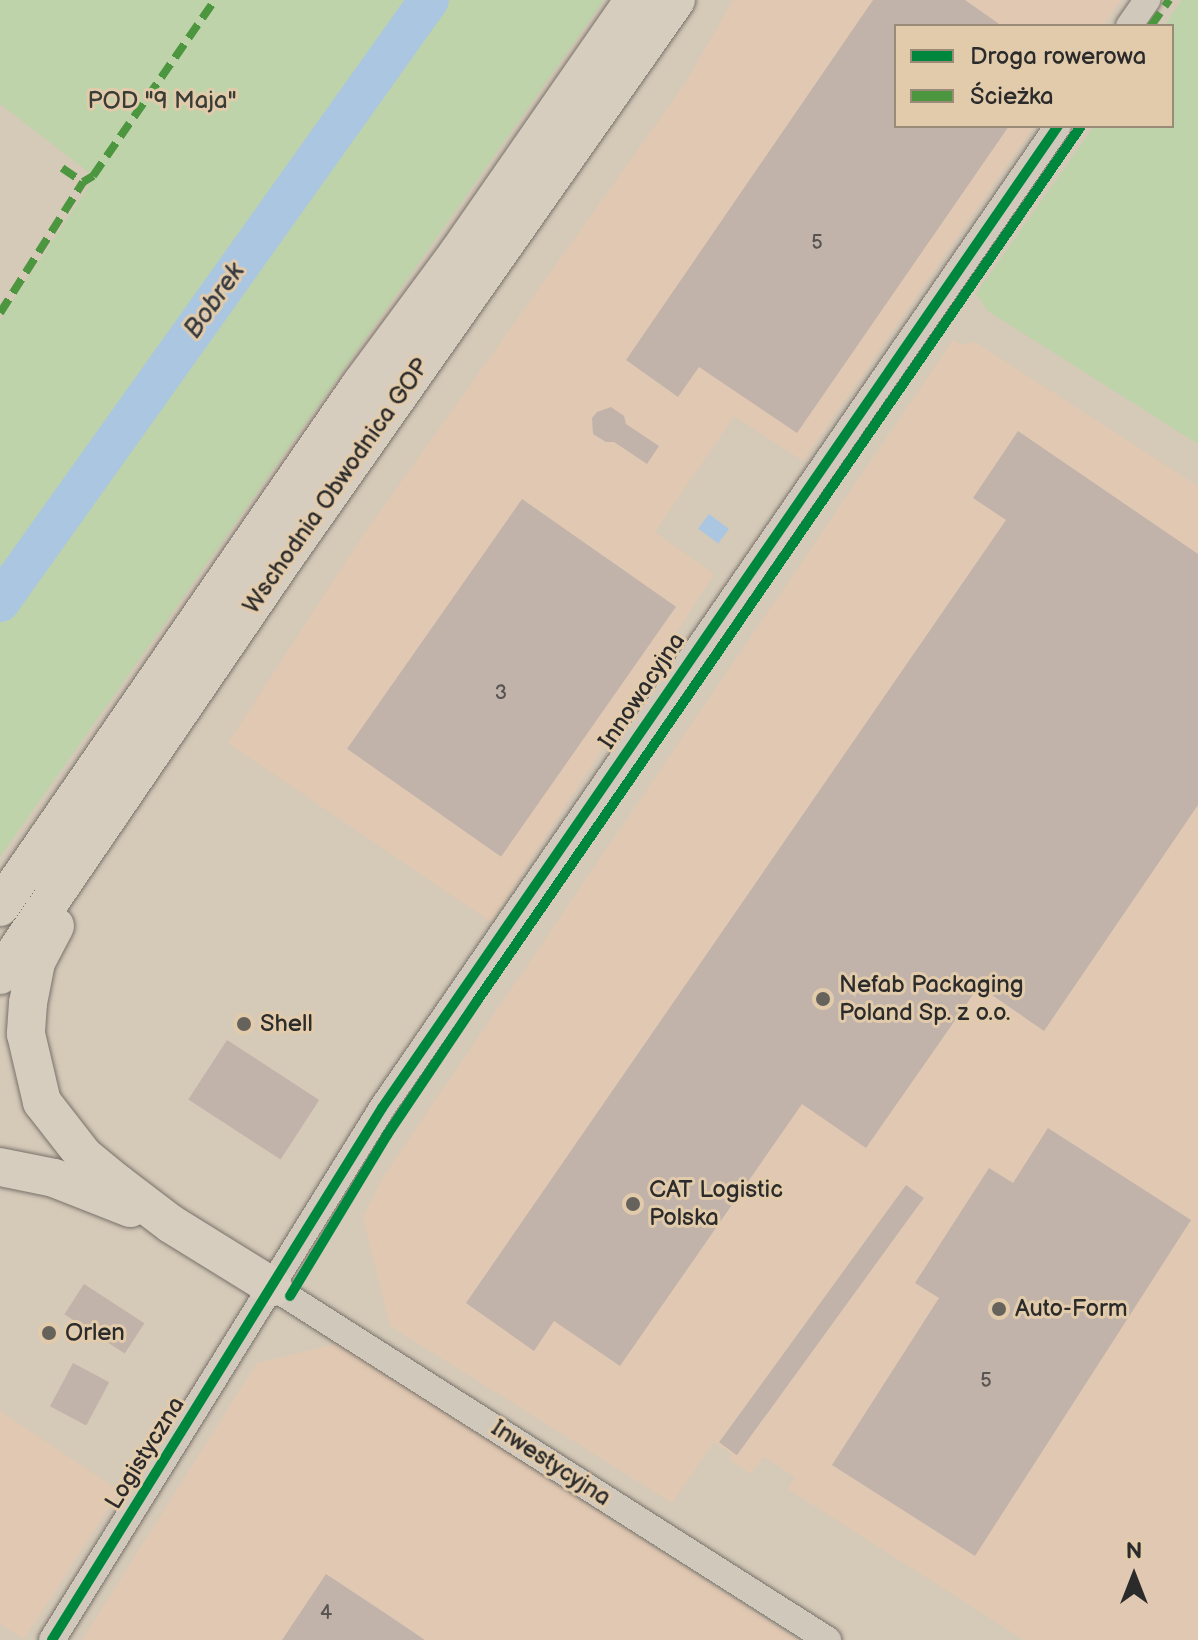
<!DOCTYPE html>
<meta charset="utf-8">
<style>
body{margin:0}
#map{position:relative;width:1198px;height:1640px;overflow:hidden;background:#d5c9b8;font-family:"Balsamiq Sans",sans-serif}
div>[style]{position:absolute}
.built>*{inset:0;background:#e1c8b2}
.green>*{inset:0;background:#bed3a9}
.water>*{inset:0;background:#abc6e1;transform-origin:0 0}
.river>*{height:40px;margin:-20px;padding:0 20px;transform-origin:20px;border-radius:20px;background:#abc6e1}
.building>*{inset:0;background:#c1b3aa;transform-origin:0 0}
.roads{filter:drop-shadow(0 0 2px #78726a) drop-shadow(0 0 2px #78726a)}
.minor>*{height:26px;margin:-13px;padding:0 13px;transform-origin:13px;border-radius:13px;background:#d1c8bc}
.highway>*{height:38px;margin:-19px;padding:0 19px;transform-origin:19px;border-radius:19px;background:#d7cdbf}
.quiet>*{height:8px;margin-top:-4px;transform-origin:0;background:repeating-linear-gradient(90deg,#4d9640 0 16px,transparent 0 24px)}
.cycleway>*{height:10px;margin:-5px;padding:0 5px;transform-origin:5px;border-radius:5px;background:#00873e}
.dots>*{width:22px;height:22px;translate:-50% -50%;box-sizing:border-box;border:4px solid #e2cbab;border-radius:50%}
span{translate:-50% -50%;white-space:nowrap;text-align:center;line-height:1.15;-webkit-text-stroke:6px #e2cbab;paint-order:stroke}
.number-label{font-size:20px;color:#585451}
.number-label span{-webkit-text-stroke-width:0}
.park-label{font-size:24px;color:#383d36}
.street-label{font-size:24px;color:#2b2b2b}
.poi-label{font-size:24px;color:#2b2b2b}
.left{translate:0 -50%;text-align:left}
.water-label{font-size:26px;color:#363a3f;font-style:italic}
.legend{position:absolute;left:894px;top:24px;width:280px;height:104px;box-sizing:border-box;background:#e2cbab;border:2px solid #998b78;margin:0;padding:10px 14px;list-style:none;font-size:24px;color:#2b2b2b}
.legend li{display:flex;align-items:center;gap:16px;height:40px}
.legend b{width:40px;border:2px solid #998b78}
.north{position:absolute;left:1094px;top:1536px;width:80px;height:80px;-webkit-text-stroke:6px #e2cbab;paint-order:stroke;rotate:0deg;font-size:22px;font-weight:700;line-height:32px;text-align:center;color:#2b2b2b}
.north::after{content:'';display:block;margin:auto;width:28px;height:36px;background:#2b2b2b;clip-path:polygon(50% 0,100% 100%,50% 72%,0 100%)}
</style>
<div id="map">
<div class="built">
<div style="clip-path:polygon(733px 0,1121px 0,1103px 26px,896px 26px,896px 126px,1034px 126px,803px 461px,734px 416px,655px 532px,714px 574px,491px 922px,228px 743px,359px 541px,686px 82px)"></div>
<div style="clip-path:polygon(953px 340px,962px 345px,975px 342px,1198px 486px,1198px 1640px,1024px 1640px,788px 1489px,795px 1477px,780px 1467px,763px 1457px,751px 1474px,729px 1460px,732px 1454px,714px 1442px,672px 1503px,390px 1326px,364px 1223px,363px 1217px,383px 1177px)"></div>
<div style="clip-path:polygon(339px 1343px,798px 1640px,82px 1640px,257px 1363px)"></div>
<div style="clip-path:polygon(0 1411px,120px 1491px,24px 1639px,0 1624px)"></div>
</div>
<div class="green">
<div style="clip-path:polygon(0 0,604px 0,0 857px,0 320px,95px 177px,0 104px)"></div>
<div style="clip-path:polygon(1182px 0,1198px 0,1198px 444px,988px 311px,976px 294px,1094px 126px,1172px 126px,1172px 26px,1164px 26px)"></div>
</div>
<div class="water">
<div style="left:709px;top:514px;width:25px;height:18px;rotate:37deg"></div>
</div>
<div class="river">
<div style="left:0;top:602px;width:739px;rotate:-54.53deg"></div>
</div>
<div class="building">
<div style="clip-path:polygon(873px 0,965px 0,1002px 26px,896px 26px,896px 126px,1009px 126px,797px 433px,699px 367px,678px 397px,626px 360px)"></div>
<div style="clip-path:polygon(611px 407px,624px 416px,626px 424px,659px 446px,647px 464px,614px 442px,606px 442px,593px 434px,592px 418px,597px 412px)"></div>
<div style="clip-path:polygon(1018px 431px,1198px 554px,1198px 805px,1044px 1031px,979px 986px,866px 1148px,802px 1104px,620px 1366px,554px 1321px,534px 1351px,466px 1303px,1006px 520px,973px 498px)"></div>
<div style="left:522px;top:499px;width:188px;height:305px;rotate:35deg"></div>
<div style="left:227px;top:1040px;width:110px;height:71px;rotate:33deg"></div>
<div style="clip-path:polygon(1048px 1128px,1191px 1220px,975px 1556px,832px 1465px,939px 1298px,915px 1283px,989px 1168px,1013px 1183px)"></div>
<div style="left:906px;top:1185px;width:22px;height:318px;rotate:36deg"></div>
<div style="left:84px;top:1284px;width:72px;height:36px;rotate:33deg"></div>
<div style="left:73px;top:1363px;width:41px;height:49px;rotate:28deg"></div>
<div style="clip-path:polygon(326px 1574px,385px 1613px,425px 1640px,282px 1640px)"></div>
</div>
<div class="roads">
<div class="minor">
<div style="left:1129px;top:26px;width:32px;rotate:-55deg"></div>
<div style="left:273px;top:1287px;width:658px;rotate:32.46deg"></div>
<div style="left:52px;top:1640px;width:626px;rotate:-58.19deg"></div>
<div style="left:382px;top:1108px;width:1192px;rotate:-55.46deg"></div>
</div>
<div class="highway">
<div style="left:0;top:907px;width:635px;rotate:-55.38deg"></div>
<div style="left:361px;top:384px;width:163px;rotate:-53.5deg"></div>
<div style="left:458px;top:253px;width:308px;rotate:-55.2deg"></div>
<div style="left:55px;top:926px;width:41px;rotate:117.8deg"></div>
<div style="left:36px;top:962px;width:42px;rotate:101deg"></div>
<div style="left:28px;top:1003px;width:31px;rotate:94deg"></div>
<div style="left:26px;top:1034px;width:70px;rotate:76.8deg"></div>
<div style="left:42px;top:1102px;width:68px;rotate:52.1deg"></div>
<div style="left:84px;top:1156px;width:43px;rotate:39.3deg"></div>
<div style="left:117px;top:1183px;width:68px;rotate:37.2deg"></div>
<div style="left:171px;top:1224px;width:120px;rotate:31.7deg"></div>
<div style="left:0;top:975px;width:502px;rotate:-55.71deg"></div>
<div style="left:283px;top:560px;width:684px;rotate:-54.94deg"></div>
<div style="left:0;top:1167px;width:55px;rotate:11.5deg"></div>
<div style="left:54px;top:1178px;width:82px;rotate:21.5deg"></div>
</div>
</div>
<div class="quiet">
<div style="left:1151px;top:26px;width:32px;rotate:-55deg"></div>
<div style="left:62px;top:168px;width:25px;rotate:34deg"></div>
<div style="left:83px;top:182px;width:12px;rotate:-31deg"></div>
<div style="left:93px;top:176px;width:214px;rotate:-55.3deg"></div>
<div style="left:0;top:313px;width:155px;rotate:-57.6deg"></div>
</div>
<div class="cycleway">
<div style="left:290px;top:1296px;width:188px;rotate:-58.9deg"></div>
<div style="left:387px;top:1135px;width:161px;rotate:-56.1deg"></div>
<div style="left:477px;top:1001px;width:1063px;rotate:-55.38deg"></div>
<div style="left:52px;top:1640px;width:626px;rotate:-58.19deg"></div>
<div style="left:382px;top:1108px;width:1192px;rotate:-55.46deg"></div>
</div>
<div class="dots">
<div style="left:823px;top:999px;background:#66625c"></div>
<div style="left:244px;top:1024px;background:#66625c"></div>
<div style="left:633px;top:1204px;background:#66625c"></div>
<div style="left:999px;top:1309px;background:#66625c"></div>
<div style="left:49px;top:1333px;background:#66625c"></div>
</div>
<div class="number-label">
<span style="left:817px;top:243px">5</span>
<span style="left:501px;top:693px">3</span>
<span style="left:986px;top:1381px">5</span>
<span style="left:326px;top:1613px">4</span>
</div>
<div class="park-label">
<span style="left:162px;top:101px">POD "9 Maja"</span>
</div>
<div class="street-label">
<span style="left:336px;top:486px;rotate:-55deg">Wschodnia Obwodnica GOP</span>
<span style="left:642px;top:691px;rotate:-56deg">Innowacyjna</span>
<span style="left:145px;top:1453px;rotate:-58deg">Logistyczna</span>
<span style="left:551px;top:1463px;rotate:33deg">Inwestycyjna</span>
</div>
<div class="poi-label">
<span class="left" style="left:839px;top:999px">Nefab Packaging<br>Poland Sp. z o.o.</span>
<span class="left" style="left:260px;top:1024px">Shell</span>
<span class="left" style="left:649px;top:1204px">CAT Logistic<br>Polska</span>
<span class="left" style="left:1015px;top:1309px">Auto-Form</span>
<span class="left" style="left:65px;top:1333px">Orlen</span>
</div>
<div class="water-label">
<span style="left:215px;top:301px;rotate:-55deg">Bobrek</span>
</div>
<ul class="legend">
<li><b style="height:10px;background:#00873e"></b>Droga rowerowa</li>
<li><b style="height:10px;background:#4d9640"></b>Ścieżka</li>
</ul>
<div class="north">N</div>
</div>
